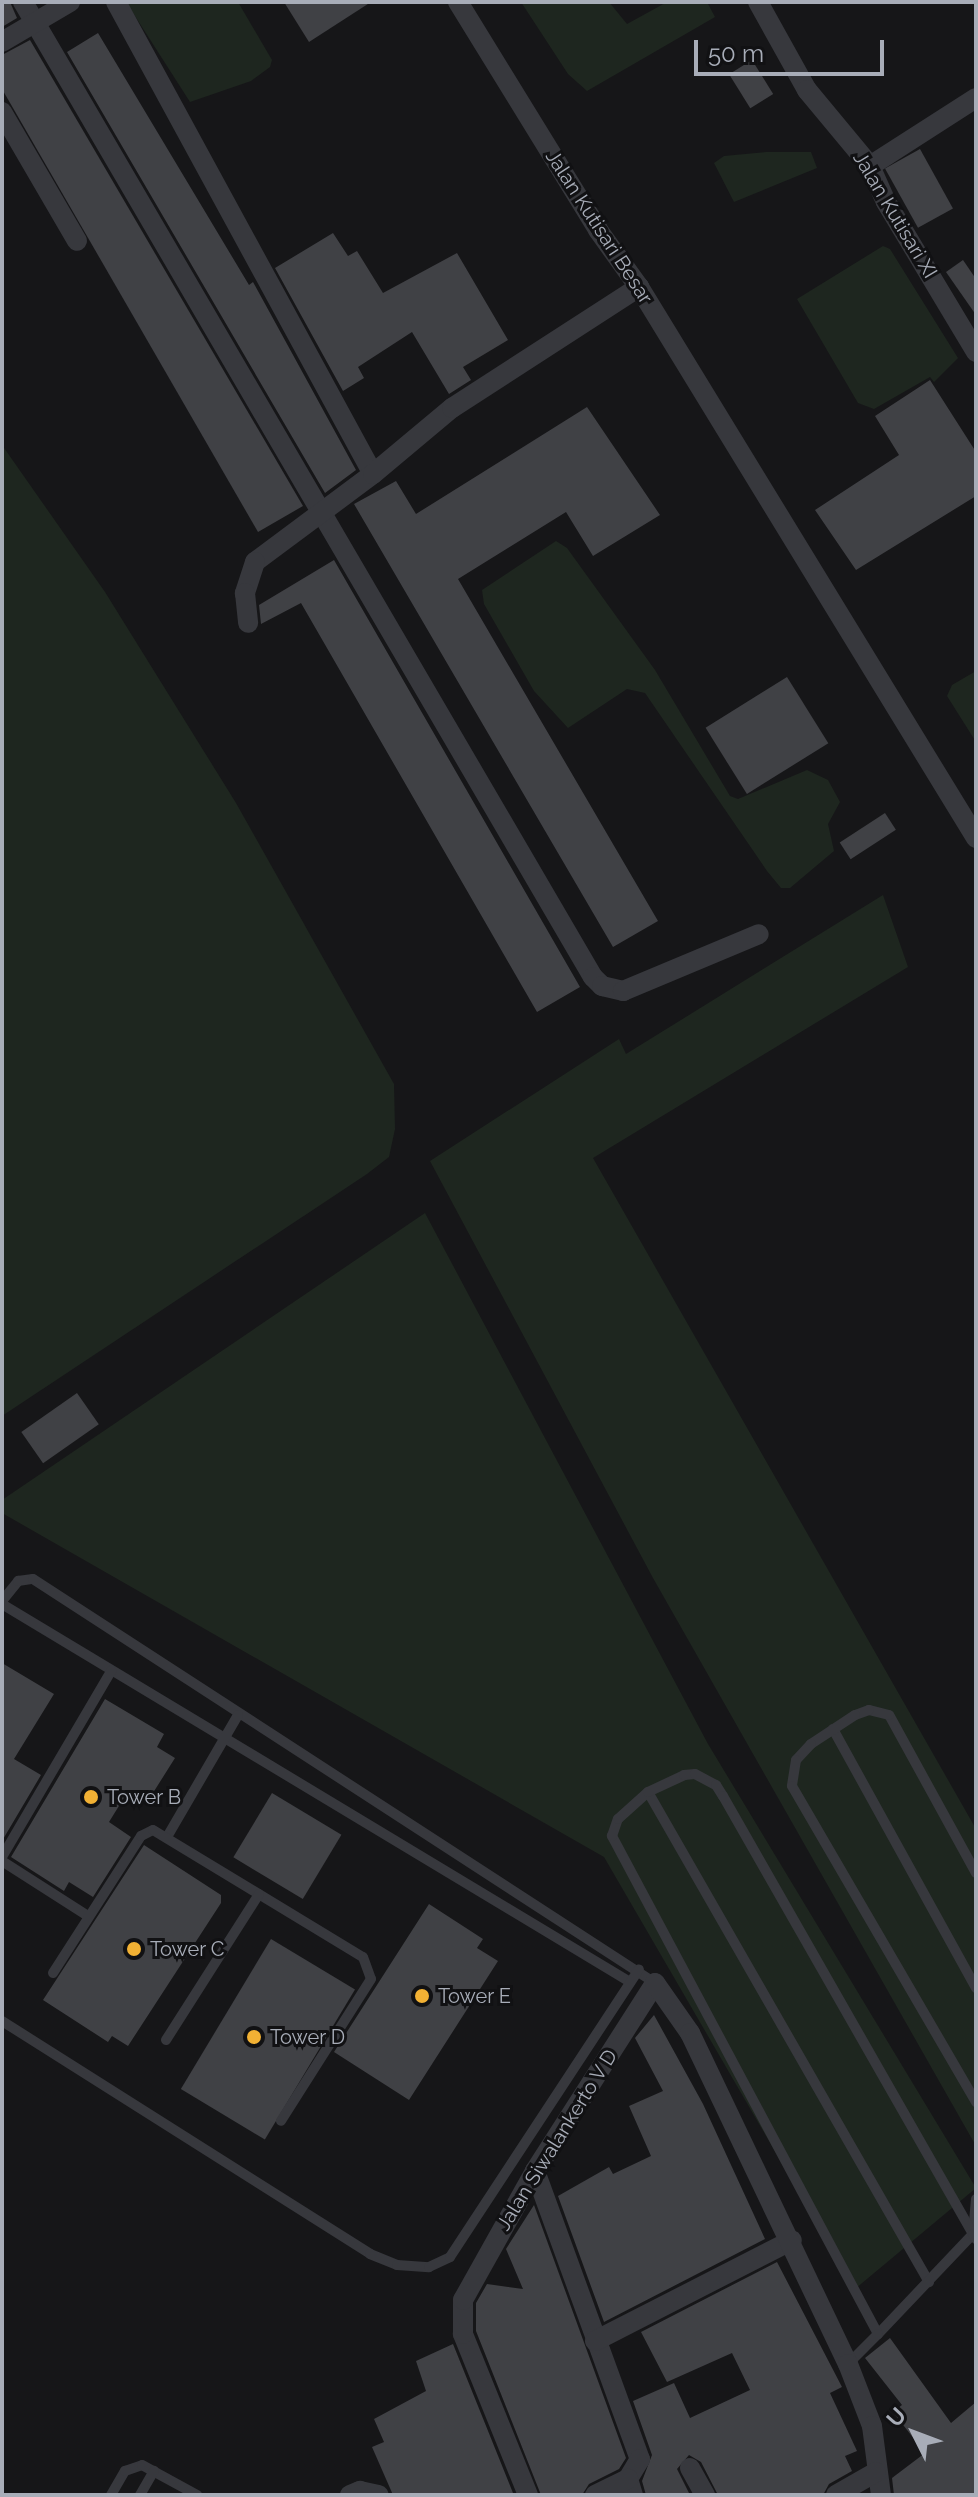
<!DOCTYPE html>
<style>
body{margin:0}
#map{position:relative;width:978px;height:2497px;overflow:hidden;background:#161618;font-family:Raleway,sans-serif}
div>[style]{position:absolute}
.green>*{inset:0;background:#1e261f}
.building>*{inset:0;background:#404145;transform-origin:0 0}
.lane>*{height:10px;margin:-5px;padding:0 5px;transform-origin:5px;border-radius:5px;background:#37383d}
.street>*{height:20px;margin:-10px;padding:0 10px;transform-origin:10px;border-radius:10px;background:#37383d}
.dots>*{width:22px;height:22px;translate:-50% -50%;box-sizing:border-box;border:4px solid #111113;border-radius:50%}
span{translate:-50% -50%;white-space:nowrap;text-align:center;line-height:1.15;-webkit-text-stroke:6px #111113;paint-order:stroke}
.street-label{font-size:20px;color:#a8adb8}
.poi-label{font-size:20px;color:#a8adb8}
.left{translate:0 -50%;text-align:left}
.frame{position:absolute;inset:0;border:4px solid #a8adb8;pointer-events:none}
.north{position:absolute;left:874px;top:2393px;width:80px;height:80px;-webkit-text-stroke:6px #111113;paint-order:stroke;rotate:312deg;font-size:22px;font-weight:700;line-height:32px;text-align:center;color:#a8adb8}
.north::after{content:'';display:block;margin:auto;width:28px;height:36px;background:#a8adb8;clip-path:polygon(50% 0,100% 100%,50% 72%,0 100%)}
.scale{position:absolute;left:694px;top:40px;width:190px;height:36px;box-sizing:border-box;border:4px solid #a8adb8;border-top:0;padding-left:10px;font-size:24px;line-height:28px;white-space:nowrap;color:#a8adb8;-webkit-text-stroke:6px #111113;paint-order:stroke}
</style>
<div id="map">
<div class="green">
<div style="clip-path:polygon(126px 2px,238px 2px,272px 60px,270px 67px,251px 81px,190px 102px)"></div>
<div style="clip-path:polygon(521px 2px,609px 2px,627px 24px,667px 2px,707px 2px,715px 17px,587px 91px,568px 74px)"></div>
<div style="clip-path:polygon(766px 152px,811px 152px,817px 168px,734px 202px,714px 163px,724px 156px)"></div>
<div style="clip-path:polygon(883px 246px,890px 249px,958px 358px,934px 382px,930px 377px,874px 409px,858px 403px,797px 299px)"></div>
<div style="clip-path:polygon(2px 445px,105px 592px,236px 803px,394px 1084px,395px 1129px,389px 1157px,367px 1174px,2px 1416px)"></div>
<div style="clip-path:polygon(556px 541px,567px 548px,655px 670px,730px 796px,738px 799px,807px 770px,828px 780px,840px 802px,828px 824px,834px 851px,790px 888px,781px 888px,767px 871px,645px 693px,627px 689px,568px 728px,534px 691px,484px 604px,482px 590px)"></div>
<div style="clip-path:polygon(976px 671px,976px 742px,947px 696px,952px 685px)"></div>
<div style="clip-path:polygon(883px 895px,908px 967px,593px 1158px,976px 1829px,976px 2146px,653px 1578px,430px 1161px,619px 1039px,626px 1054px)"></div>
<div style="clip-path:polygon(425px 1213px,708px 1744px,976px 2188px,855px 2289px,604px 1857px,2px 1513px,2px 1500px)"></div>
</div>
<div class="building">
<div style="clip-path:polygon(2px 2px,10px 2px,17px 18px,2px 27px)"></div>
<div style="clip-path:polygon(284px 2px,371px 2px,309px 42px)"></div>
<div style="clip-path:polygon(98px 33px,249px 285px,253px 282px,356px 470px,325px 493px,67px 52px)"></div>
<div style="clip-path:polygon(30px 40px,303px 506px,258px 532px,2px 89px,2px 55px)"></div>
<div style="left:752px;top:60px;width:40px;height:27px;rotate:58deg"></div>
<div style="left:920px;top:149px;width:68px;height:40px;rotate:61deg"></div>
<div style="clip-path:polygon(333px 233px,348px 256px,357px 251px,383px 293px,457px 253px,508px 340px,463px 367px,471px 380px,449px 394px,412px 332px,358px 367px,364px 378px,343px 391px,275px 268px)"></div>
<div style="clip-path:polygon(963px 260px,976px 279px,976px 315px,946px 272px)"></div>
<div style="clip-path:polygon(930px 380px,976px 452px,976px 496px,856px 570px,815px 510px,899px 455px,875px 416px)"></div>
<div style="clip-path:polygon(587px 407px,660px 515px,593px 556px,566px 512px,458px 579px,658px 921px,613px 947px,354px 504px,396px 481px,416px 514px)"></div>
<div style="clip-path:polygon(334px 560px,580px 987px,537px 1012px,301px 603px,261px 624px,259px 605px)"></div>
<div style="left:787px;top:677px;width:78px;height:96px;rotate:58deg"></div>
<div style="left:885px;top:813px;width:20px;height:54px;rotate:57deg"></div>
<div style="left:77px;top:1393px;width:38px;height:68px;rotate:55deg"></div>
<div style="clip-path:polygon(2px 1663px,54px 1694px,14px 1759px,41px 1775px,2px 1841px)"></div>
<div style="clip-path:polygon(105px 1699px,164px 1734px,157px 1747px,175px 1758px,146px 1804px,127px 1793px,109px 1822px,131px 1837px,93px 1897px,69px 1882px,64px 1891px,11px 1857px)"></div>
<div style="left:272px;top:1793px;width:81px;height:75px;rotate:31deg"></div>
<div style="clip-path:polygon(144px 1845px,221px 1895px,221px 1903px,128px 2046px,112px 2036px,108px 2042px,43px 2000px)"></div>
<div style="clip-path:polygon(429px 1904px,483px 1939px,477px 1948px,498px 1961px,409px 2100px,334px 2052px)"></div>
<div style="left:271px;top:1939px;width:98px;height:175px;rotate:31deg"></div>
<div style="clip-path:polygon(654px 2015px,703px 2104px,765px 2239px,604px 2322px,558px 2196px,609px 2167px,613px 2174px,651px 2156px,629px 2106px,663px 2091px,635px 2038px)"></div>
<div style="clip-path:polygon(534px 2205px,626px 2458px,619px 2469px,589px 2484px,582px 2495px,541px 2495px,476px 2331px,476px 2303px,487px 2284px,523px 2289px,506px 2249px)"></div>
<div style="clip-path:polygon(777px 2262px,842px 2387px,830px 2393px,857px 2451px,845px 2456px,852px 2471px,829px 2484px,823px 2495px,718px 2495px,701px 2462px,689px 2455px,677px 2469px,690px 2495px,646px 2495px,642px 2481px,652px 2455px,633px 2401px,674px 2383px,690px 2418px,750px 2390px,732px 2353px,667px 2382px,641px 2332px)"></div>
<div style="clip-path:polygon(890px 2338px,951px 2423px,976px 2402px,976px 2495px,894px 2495px,892px 2478px,925px 2453px,893px 2412px,902px 2405px,865px 2358px)"></div>
<div style="clip-path:polygon(453px 2344px,513px 2493px,393px 2495px,372px 2447px,384px 2442px,374px 2419px,426px 2391px,416px 2361px)"></div>
</div>
<div class="lane">
<div style="left:2px;top:1601px;width:26px;rotate:-51deg"></div>
<div style="left:18px;top:1581px;width:15px;rotate:-8deg"></div>
<div style="left:33px;top:1579px;width:742px;rotate:33deg"></div>
<div style="left:2px;top:1604px;width:733px;rotate:31.04deg"></div>
<div style="left:833px;top:1729px;width:296px;rotate:61.1deg"></div>
<div style="left:648px;top:1792px;width:565px;rotate:60.17deg"></div>
<div style="left:167px;top:1837px;width:141px;rotate:-59.8deg"></div>
<div style="left:2px;top:1857px;width:216px;rotate:-59.6deg"></div>
<div style="left:2px;top:1861px;width:102px;rotate:32.6deg"></div>
<div style="left:976px;top:1873px;width:180px;rotate:-118.8deg"></div>
<div style="left:889px;top:1715px;width:21px;rotate:-166deg"></div>
<div style="left:869px;top:1710px;width:15px;rotate:160deg"></div>
<div style="left:855px;top:1715px;width:53px;rotate:146.6deg"></div>
<div style="left:811px;top:1744px;width:22px;rotate:133deg"></div>
<div style="left:796px;top:1760px;width:26px;rotate:99deg"></div>
<div style="left:792px;top:1786px;width:366px;rotate:59.8deg"></div>
<div style="left:53px;top:1973px;width:163px;rotate:-57.3deg"></div>
<div style="left:141px;top:1836px;width:13px;rotate:-27deg"></div>
<div style="left:153px;top:1830px;width:245px;rotate:31.2deg"></div>
<div style="left:363px;top:1957px;width:23px;rotate:70deg"></div>
<div style="left:371px;top:1979px;width:168px;rotate:122.4deg"></div>
<div style="left:2px;top:2021px;width:436px;rotate:32.3deg"></div>
<div style="left:370px;top:2254px;width:29px;rotate:22deg"></div>
<div style="left:397px;top:2265px;width:32px;rotate:4deg"></div>
<div style="left:429px;top:2267px;width:23px;rotate:-25deg"></div>
<div style="left:450px;top:2257px;width:344px;rotate:-56.7deg"></div>
<div style="left:166px;top:2040px;width:173px;rotate:-57.5deg"></div>
<div style="left:976px;top:2199px;width:35px;rotate:95deg"></div>
<div style="left:973px;top:2234px;width:138px;rotate:133.5deg"></div>
<div style="left:878px;top:2334px;width:565px;rotate:-118.11deg"></div>
<div style="left:612px;top:1836px;width:18px;rotate:-71deg"></div>
<div style="left:618px;top:1819px;width:40px;rotate:-42deg"></div>
<div style="left:648px;top:1792px;width:40px;rotate:-25deg"></div>
<div style="left:684px;top:1775px;width:11px;rotate:-5deg"></div>
<div style="left:695px;top:1774px;width:24px;rotate:28deg"></div>
<div style="left:716px;top:1785px;width:13px;rotate:58deg"></div>
<div style="left:723px;top:1796px;width:504px;rotate:60.28deg"></div>
<div style="left:973px;top:2234px;width:6px;rotate:59deg"></div>
<div style="left:848px;top:2364px;width:42px;rotate:-45deg"></div>
<div style="left:111px;top:2495px;width:28px;rotate:-60deg"></div>
<div style="left:125px;top:2471px;width:18px;rotate:-19deg"></div>
<div style="left:142px;top:2465px;width:63px;rotate:28.6deg"></div>
<div style="left:140px;top:2495px;width:28px;rotate:-60deg"></div>
</div>
<div class="street">
<div style="left:23px;top:2px;width:1129px;rotate:59.69deg"></div>
<div style="left:593px;top:977px;width:13px;rotate:45deg"></div>
<div style="left:602px;top:986px;width:22px;rotate:13deg"></div>
<div style="left:623px;top:991px;width:147px;rotate:-22.7deg"></div>
<div style="left:116px;top:2px;width:537px;rotate:61.43deg"></div>
<div style="left:373px;top:474px;width:147px;rotate:143.3deg"></div>
<div style="left:255px;top:562px;width:33px;rotate:108deg"></div>
<div style="left:245px;top:593px;width:30px;rotate:84deg"></div>
<div style="left:458px;top:2px;width:268px;rotate:58.4deg"></div>
<div style="left:598px;top:230px;width:70px;rotate:54.3deg"></div>
<div style="left:639px;top:287px;width:646px;rotate:58.55deg"></div>
<div style="left:758px;top:2px;width:101px;rotate:60.9deg"></div>
<div style="left:807px;top:90px;width:99px;rotate:50.3deg"></div>
<div style="left:870px;top:166px;width:39px;rotate:66deg"></div>
<div style="left:886px;top:202px;width:175px;rotate:59deg"></div>
<div style="left:2px;top:42px;width:79px;rotate:-30.5deg"></div>
<div style="left:2px;top:112px;width:149px;rotate:59.8deg"></div>
<div style="left:870px;top:166px;width:126px;rotate:-32.7deg"></div>
<div style="left:373px;top:474px;width:103px;rotate:-39.9deg"></div>
<div style="left:452px;top:408px;width:223px;rotate:-32.9deg"></div>
<div style="left:535px;top:2171px;width:307px;rotate:70deg"></div>
<div style="left:640px;top:2459px;width:23px;rotate:121deg"></div>
<div style="left:628px;top:2479px;width:17px;rotate:73deg"></div>
<div style="left:595px;top:2341px;width:221px;rotate:-27.1deg"></div>
<div style="left:690px;top:2468px;width:31px;rotate:61deg"></div>
<div style="left:350px;top:2495px;width:11px;rotate:-22deg"></div>
<div style="left:360px;top:2491px;width:19px;rotate:12deg"></div>
<div style="left:528px;top:2495px;width:174px;rotate:-112deg"></div>
<div style="left:463px;top:2334px;width:34px;rotate:-90deg"></div>
<div style="left:463px;top:2300px;width:148px;rotate:-60.8deg"></div>
<div style="left:535px;top:2171px;width:223px;rotate:-57.4deg"></div>
<div style="left:655px;top:1983px;width:61px;rotate:55deg"></div>
<div style="left:690px;top:2033px;width:367px;rotate:64.5deg"></div>
<div style="left:848px;top:2364px;width:66px;rotate:68.8deg"></div>
<div style="left:872px;top:2426px;width:70px;rotate:82.6deg"></div>
<div style="left:595px;top:2495px;width:37px;rotate:-26deg"></div>
<div style="left:836px;top:2495px;width:46px;rotate:-29.9deg"></div>
</div>
<div class="dots">
<div style="left:91px;top:1797px;background:#f2b134"></div>
<div style="left:134px;top:1949px;background:#f2b134"></div>
<div style="left:422px;top:1996px;background:#f2b134"></div>
<div style="left:254px;top:2037px;background:#f2b134"></div>
</div>
<div class="street-label">
<span style="left:895px;top:215px;rotate:59deg">Jalan Kutisari XI</span>
<span style="left:599px;top:227px;rotate:57deg">Jalan Kutisari Besar</span>
<span style="left:557px;top:2140px;rotate:-58deg">Jalan Siwalankerto V D</span>
</div>
<div class="poi-label">
<span class="left" style="left:107px;top:1797px">Tower B</span>
<span class="left" style="left:150px;top:1949px">Tower C</span>
<span class="left" style="left:438px;top:1996px">Tower E</span>
<span class="left" style="left:270px;top:2037px">Tower D</span>
</div>
<div class="frame"></div>
<div class="north">U</div>
<div class="scale">50 m</div>
</div>
